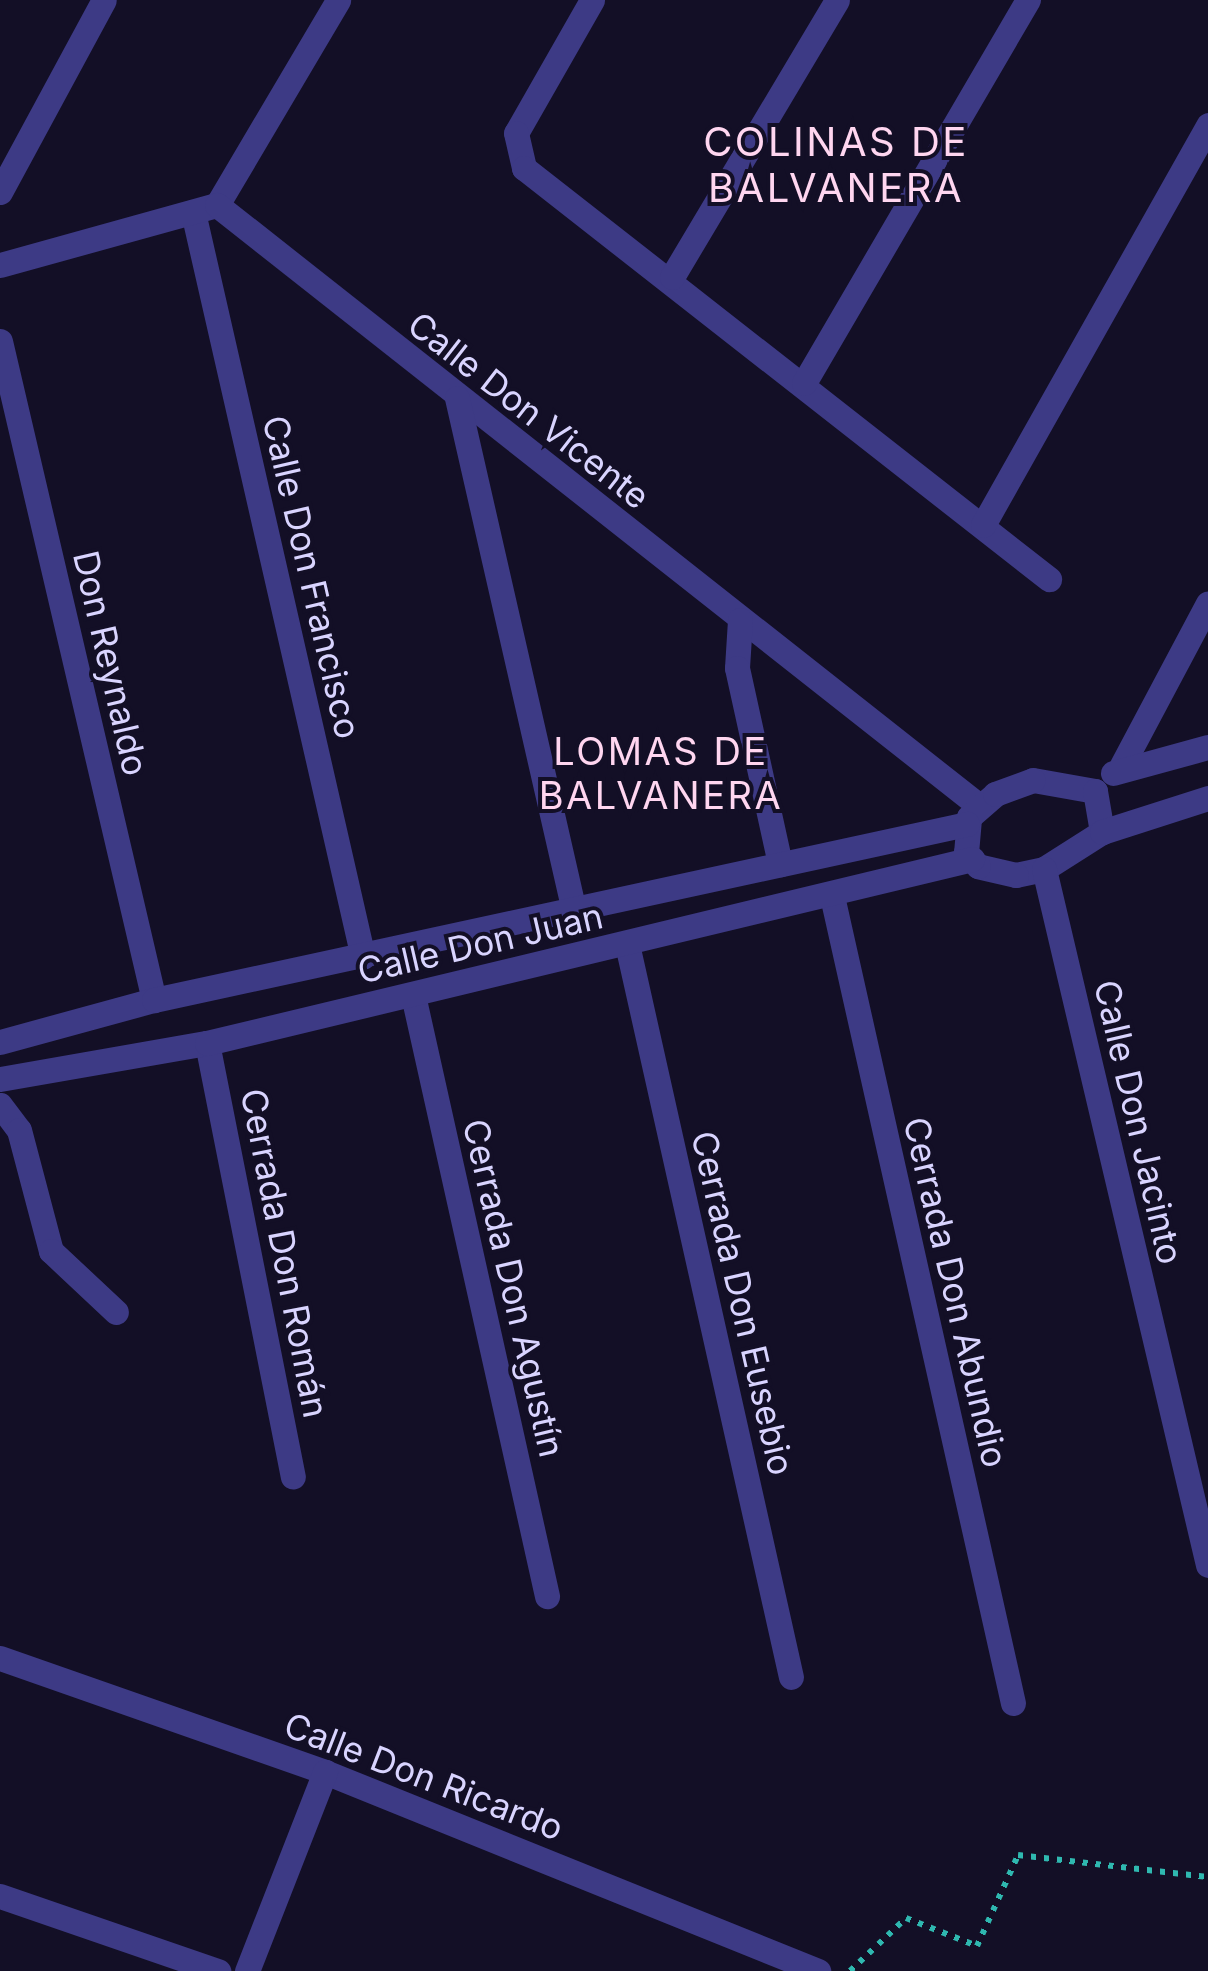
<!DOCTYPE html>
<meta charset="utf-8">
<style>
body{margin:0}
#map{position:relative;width:1208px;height:1971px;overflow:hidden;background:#130f26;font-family:Inter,sans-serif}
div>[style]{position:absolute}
.path>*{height:6px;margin-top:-3px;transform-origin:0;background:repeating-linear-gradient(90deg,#2fb8b0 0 5px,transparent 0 13px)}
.minor>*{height:25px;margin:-12.5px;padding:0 12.5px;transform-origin:12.5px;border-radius:12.5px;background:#3d3a85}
span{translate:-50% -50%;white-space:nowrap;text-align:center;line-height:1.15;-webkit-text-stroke:8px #130f26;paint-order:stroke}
.street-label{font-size:35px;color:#d9d4ff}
.neighbourhood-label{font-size:38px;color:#ffd6f0;letter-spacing:2.5px}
.quarter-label{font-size:40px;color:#ffd6f0;letter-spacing:2.5px}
</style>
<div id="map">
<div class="path">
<div style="left:850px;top:1971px;width:77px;rotate:-43.4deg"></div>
<div style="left:906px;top:1918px;width:76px;rotate:21.5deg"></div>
<div style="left:977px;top:1946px;width:100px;rotate:-65.7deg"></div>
<div style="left:1018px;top:1855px;width:191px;rotate:6.6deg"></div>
</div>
<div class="minor">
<div style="left:592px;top:0;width:153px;rotate:119.7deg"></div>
<div style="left:516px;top:133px;width:36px;rotate:77deg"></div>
<div style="left:524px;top:168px;width:667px;rotate:38.06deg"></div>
<div style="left:0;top:192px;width:218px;rotate:-61.6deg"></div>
<div style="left:217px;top:205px;width:238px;rotate:-59.4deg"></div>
<div style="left:193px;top:212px;width:764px;rotate:77.15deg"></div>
<div style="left:0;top:265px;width:225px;rotate:-15.5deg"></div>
<div style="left:217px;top:205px;width:969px;rotate:38.25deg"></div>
<div style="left:672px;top:277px;width:322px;rotate:-59.2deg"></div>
<div style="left:0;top:341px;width:677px;rotate:76.85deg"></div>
<div style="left:804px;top:383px;width:444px;rotate:-59.7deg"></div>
<div style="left:457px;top:398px;width:526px;rotate:77.15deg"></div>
<div style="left:983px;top:525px;width:459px;rotate:-60.6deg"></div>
<div style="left:740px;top:620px;width:48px;rotate:93.6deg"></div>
<div style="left:737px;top:668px;width:201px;rotate:77.6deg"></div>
<div style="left:1122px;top:765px;width:183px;rotate:-62deg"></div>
<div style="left:1113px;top:773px;width:98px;rotate:-15.3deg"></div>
<div style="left:1033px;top:780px;width:63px;rotate:10.1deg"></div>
<div style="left:1095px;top:791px;width:42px;rotate:80.3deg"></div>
<div style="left:1102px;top:832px;width:69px;rotate:147.5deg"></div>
<div style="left:1044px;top:869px;width:29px;rotate:168deg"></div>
<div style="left:1016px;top:875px;width:39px;rotate:-167deg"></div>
<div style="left:978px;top:866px;width:18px;rotate:-133deg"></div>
<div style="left:966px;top:853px;width:36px;rotate:-85deg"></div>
<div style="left:969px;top:817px;width:35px;rotate:-41deg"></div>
<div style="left:995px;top:794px;width:40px;rotate:-20.2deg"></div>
<div style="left:1102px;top:832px;width:111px;rotate:-17.8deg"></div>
<div style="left:1044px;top:869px;width:715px;rotate:76.74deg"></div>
<div style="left:832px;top:896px;width:827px;rotate:77.36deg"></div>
<div style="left:627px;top:944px;width:751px;rotate:77.39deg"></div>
<div style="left:413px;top:995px;width:616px;rotate:77.43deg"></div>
<div style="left:0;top:1042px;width:160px;rotate:-15.3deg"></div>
<div style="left:154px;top:1000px;width:832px;rotate:-12.22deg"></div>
<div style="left:207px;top:1043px;width:442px;rotate:78.8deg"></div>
<div style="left:0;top:1079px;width:210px;rotate:-9.9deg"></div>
<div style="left:207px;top:1043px;width:787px;rotate:-13.52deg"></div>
<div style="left:0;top:1105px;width:31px;rotate:53deg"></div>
<div style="left:19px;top:1130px;width:125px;rotate:75.2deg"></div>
<div style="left:51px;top:1251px;width:89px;rotate:43.2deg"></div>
<div style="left:0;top:1658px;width:344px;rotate:19.3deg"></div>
<div style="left:325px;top:1772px;width:532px;rotate:21.98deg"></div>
<div style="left:0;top:1896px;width:231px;rotate:19deg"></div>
<div style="left:247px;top:1971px;width:214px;rotate:-68.6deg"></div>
</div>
<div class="street-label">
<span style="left:529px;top:410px;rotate:38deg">Calle Don Vicente</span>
<span style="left:312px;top:577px;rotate:77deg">Calle Don Francisco</span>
<span style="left:111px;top:663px;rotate:77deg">Don Reynaldo</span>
<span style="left:480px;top:943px;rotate:-13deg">Calle Don Juan</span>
<span style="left:1139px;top:1122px;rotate:77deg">Calle Don Jacinto</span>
<span style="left:285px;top:1253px;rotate:79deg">Cerrada Don Román</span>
<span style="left:514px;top:1288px;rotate:77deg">Cerrada Don Agustín</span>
<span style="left:956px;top:1292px;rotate:77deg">Cerrada Don Abundio</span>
<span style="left:743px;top:1303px;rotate:77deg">Cerrada Don Eusebio</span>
<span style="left:424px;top:1776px;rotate:21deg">Calle Don Ricardo</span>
</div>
<div class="neighbourhood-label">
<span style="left:661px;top:774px">LOMAS DE<br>BALVANERA</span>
</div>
<div class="quarter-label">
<span style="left:836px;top:165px">COLINAS DE<br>BALVANERA</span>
</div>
</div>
